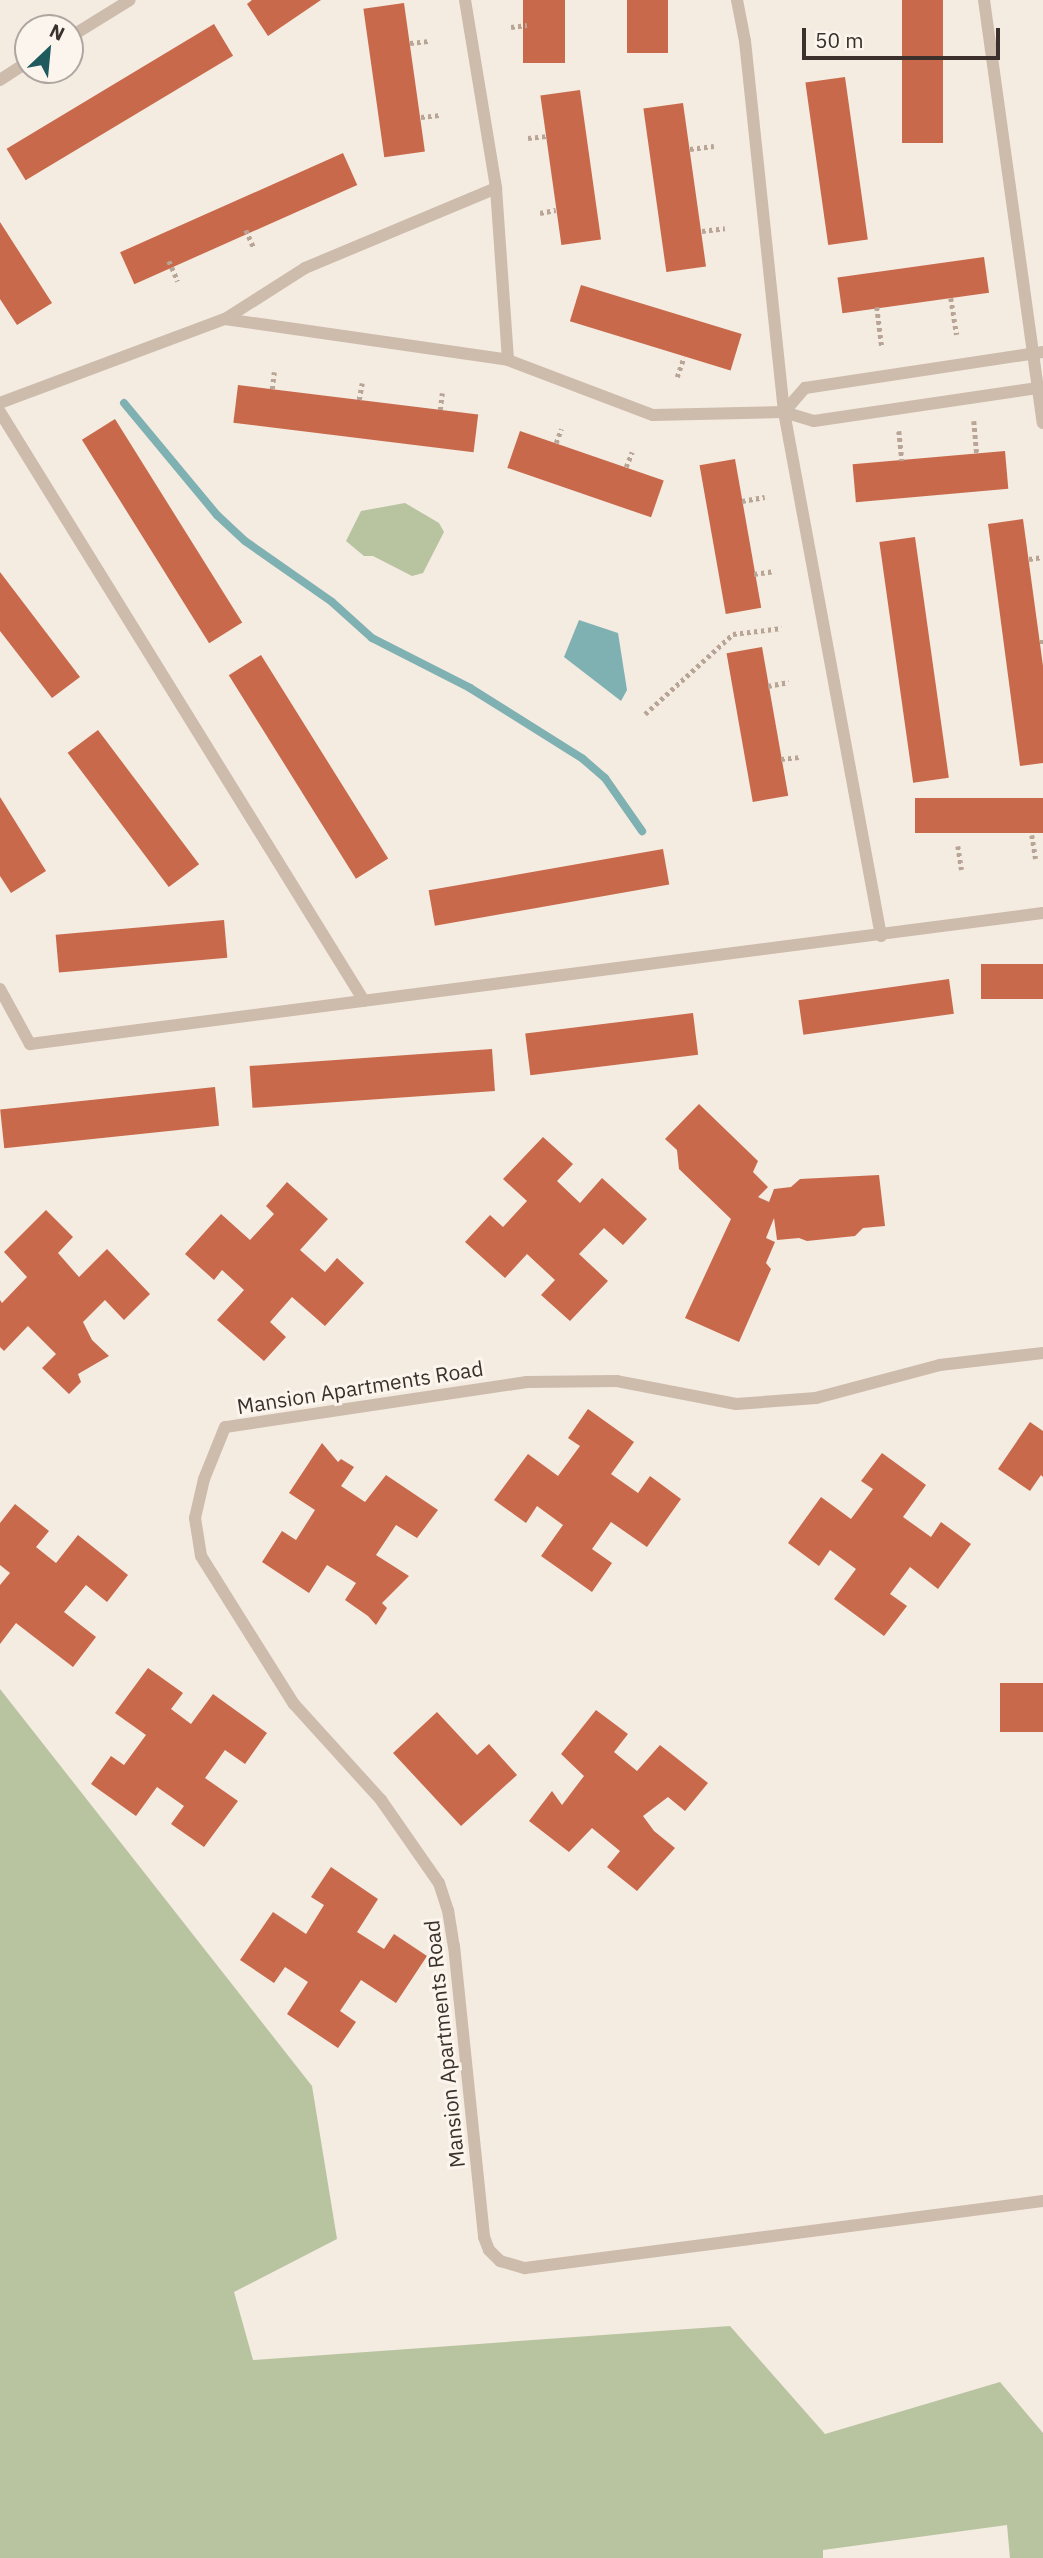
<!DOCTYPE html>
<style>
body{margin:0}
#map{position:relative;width:1043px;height:2558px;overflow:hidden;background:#f4ebe1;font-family:"IBM Plex Sans",sans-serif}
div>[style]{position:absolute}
.green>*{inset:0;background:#b8c4a0}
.water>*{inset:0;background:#7fb0b2}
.stream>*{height:8px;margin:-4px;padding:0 4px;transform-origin:4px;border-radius:4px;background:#7fb0b2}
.building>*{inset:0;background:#c8694b;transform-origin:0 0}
.path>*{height:4.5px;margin-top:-2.25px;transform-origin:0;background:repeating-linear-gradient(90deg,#b9a596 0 3.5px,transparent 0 7px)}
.service>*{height:12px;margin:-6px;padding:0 6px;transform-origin:6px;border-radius:6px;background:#cdbbac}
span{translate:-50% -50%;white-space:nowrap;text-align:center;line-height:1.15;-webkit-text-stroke:6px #fbf5ee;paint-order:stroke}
.street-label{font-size:21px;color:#3b302b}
.north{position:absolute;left:14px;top:14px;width:70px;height:70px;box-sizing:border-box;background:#fbf5ee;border:2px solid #aea6a0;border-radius:50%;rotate:26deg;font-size:19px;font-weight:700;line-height:28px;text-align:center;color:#3b302b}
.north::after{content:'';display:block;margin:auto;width:24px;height:32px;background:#1f5a5e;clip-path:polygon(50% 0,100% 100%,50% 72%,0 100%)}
.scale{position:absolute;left:802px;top:28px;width:198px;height:32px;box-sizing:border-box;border:4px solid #3b302b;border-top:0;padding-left:9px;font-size:21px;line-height:24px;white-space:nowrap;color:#3b302b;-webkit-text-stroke:5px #fbf5ee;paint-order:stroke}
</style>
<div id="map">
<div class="green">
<div style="clip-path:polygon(405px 503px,439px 523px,444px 532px,423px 573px,412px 576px,373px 556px,364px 556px,346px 541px,361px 511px)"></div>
<div style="clip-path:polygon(0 1689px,312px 2086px,337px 2239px,234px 2292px,253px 2360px,730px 2326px,825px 2434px,1000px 2382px,1043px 2433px,1043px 2558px,1010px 2558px,1007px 2525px,823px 2550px,823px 2558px,0 2558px)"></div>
</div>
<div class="water">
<div style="clip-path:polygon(579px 620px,618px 633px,627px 690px,621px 701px,564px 657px)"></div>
</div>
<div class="stream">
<div style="left:124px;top:403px;width:146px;rotate:50.3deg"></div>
<div style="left:217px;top:515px;width:38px;rotate:43deg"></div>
<div style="left:245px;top:541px;width:106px;rotate:35deg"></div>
<div style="left:332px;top:602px;width:54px;rotate:42deg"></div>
<div style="left:372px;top:638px;width:110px;rotate:27deg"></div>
<div style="left:470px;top:688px;width:133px;rotate:32.1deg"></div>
<div style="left:583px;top:759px;width:29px;rotate:41deg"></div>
<div style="left:605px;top:778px;width:65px;rotate:55.1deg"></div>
</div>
<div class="building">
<div style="clip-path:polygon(252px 0,321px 0,268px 36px,247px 4px)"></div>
<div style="left:523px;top:0;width:42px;height:63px"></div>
<div style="left:627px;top:0;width:41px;height:53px"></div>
<div style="left:902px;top:0;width:41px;height:143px"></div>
<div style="left:404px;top:3px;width:150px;height:41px;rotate:82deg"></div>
<div style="left:214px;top:24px;width:37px;height:242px;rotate:59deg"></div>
<div style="left:845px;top:77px;width:164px;height:40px;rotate:82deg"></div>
<div style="left:580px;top:90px;width:151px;height:40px;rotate:82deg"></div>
<div style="left:683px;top:103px;width:165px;height:40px;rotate:82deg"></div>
<div style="left:343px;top:153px;width:35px;height:244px;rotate:66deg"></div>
<div style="clip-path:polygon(0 222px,52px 303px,17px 325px,0 299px)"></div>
<div style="left:984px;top:257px;width:36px;height:148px;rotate:82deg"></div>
<div style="left:581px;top:285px;width:168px;height:38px;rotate:17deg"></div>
<div style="left:238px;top:385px;width:242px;height:38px;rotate:7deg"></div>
<div style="left:115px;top:419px;width:240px;height:39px;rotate:58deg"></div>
<div style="left:520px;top:431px;width:152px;height:39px;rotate:19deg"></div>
<div style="left:1005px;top:451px;width:38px;height:153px;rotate:85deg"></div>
<div style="left:735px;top:459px;width:151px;height:36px;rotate:80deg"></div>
<div style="clip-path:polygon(1023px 519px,1043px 666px,1043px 763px,1020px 766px,988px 524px)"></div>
<div style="left:915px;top:537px;width:243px;height:36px;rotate:82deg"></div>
<div style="clip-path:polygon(0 572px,80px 677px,52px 698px,0 631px)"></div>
<div style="left:762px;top:647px;width:151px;height:36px;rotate:80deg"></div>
<div style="left:261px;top:655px;width:240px;height:38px;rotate:58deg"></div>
<div style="left:98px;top:730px;width:168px;height:38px;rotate:53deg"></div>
<div style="clip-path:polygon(0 797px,46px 871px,11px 893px,0 876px)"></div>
<div style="left:1043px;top:798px;width:35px;height:128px;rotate:90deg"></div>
<div style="left:663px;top:849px;width:36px;height:238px;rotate:80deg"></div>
<div style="left:224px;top:920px;width:38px;height:169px;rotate:85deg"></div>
<div style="left:1043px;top:964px;width:35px;height:62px;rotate:90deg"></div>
<div style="left:949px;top:979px;width:35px;height:152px;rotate:82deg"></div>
<div style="left:693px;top:1013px;width:42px;height:169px;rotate:83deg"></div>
<div style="left:492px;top:1049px;width:42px;height:243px;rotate:86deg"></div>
<div style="left:215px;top:1087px;width:39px;height:216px;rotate:84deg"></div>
<div style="clip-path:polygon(699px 1104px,758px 1161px,753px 1172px,768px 1187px,758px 1197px,769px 1202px,774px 1189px,791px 1187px,800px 1179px,879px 1175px,885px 1226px,863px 1228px,855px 1236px,807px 1241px,799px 1238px,777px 1240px,774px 1218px,766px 1238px,775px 1242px,766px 1263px,771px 1269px,739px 1342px,685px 1318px,731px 1219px,679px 1169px,677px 1150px,665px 1139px)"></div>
<div style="clip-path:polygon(543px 1137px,573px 1164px,557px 1181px,580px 1203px,602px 1178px,647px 1219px,623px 1245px,604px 1228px,579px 1254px,608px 1281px,570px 1321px,541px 1295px,555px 1280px,527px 1254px,505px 1278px,465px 1242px,490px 1215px,503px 1227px,527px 1201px,503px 1179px)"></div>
<div style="clip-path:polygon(287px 1182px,328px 1219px,300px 1250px,325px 1272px,337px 1258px,364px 1283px,325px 1326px,292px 1297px,270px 1322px,286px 1337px,264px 1361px,217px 1320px,244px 1290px,222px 1270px,214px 1280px,185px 1254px,221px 1214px,250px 1240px,274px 1214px,266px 1206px)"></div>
<div style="clip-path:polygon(46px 1210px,73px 1237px,58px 1253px,79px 1277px,107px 1249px,150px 1294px,124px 1320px,105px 1300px,83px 1322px,92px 1340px,109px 1356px,78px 1374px,81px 1382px,69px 1394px,42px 1368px,56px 1354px,28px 1326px,4px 1351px,0 1347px,0 1300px,2px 1303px,27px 1277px,4px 1252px)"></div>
<div style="clip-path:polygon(588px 1409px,634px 1442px,611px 1474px,638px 1493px,650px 1476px,681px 1499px,647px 1547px,611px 1522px,592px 1549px,612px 1563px,592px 1592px,541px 1556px,563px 1525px,537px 1506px,526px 1523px,494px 1500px,528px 1454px,558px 1476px,580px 1446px,568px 1438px)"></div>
<div style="clip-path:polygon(1030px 1422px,1043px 1431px,1043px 1477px,1041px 1475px,1030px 1491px,998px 1469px)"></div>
<div style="clip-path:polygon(322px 1443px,338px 1462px,341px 1459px,354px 1467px,341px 1486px,365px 1502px,386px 1475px,438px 1510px,417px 1538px,396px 1525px,376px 1555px,409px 1576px,382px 1603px,387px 1608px,376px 1625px,368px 1616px,345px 1600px,356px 1583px,327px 1565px,309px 1593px,262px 1562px,282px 1531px,296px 1540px,315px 1510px,289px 1493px)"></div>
<div style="clip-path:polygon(882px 1453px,926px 1485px,903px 1517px,931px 1537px,941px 1522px,971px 1544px,938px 1589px,910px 1567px,890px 1594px,907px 1606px,884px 1636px,834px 1599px,856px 1569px,830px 1550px,819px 1566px,788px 1543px,821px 1497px,851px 1519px,873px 1489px,861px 1481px)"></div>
<div style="clip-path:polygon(15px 1504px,49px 1531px,36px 1547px,56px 1563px,78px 1535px,128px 1575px,107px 1602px,86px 1585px,64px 1612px,96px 1637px,73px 1667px,16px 1623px,0 1644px,0 1585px,10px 1573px,0 1565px,0 1523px)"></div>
<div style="clip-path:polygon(148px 1668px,183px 1693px,171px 1709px,191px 1724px,213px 1694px,267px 1733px,245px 1764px,225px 1750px,205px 1778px,238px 1801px,204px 1847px,171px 1824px,184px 1806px,157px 1787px,136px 1816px,91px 1784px,111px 1756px,124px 1765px,146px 1735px,115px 1713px)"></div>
<div style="left:1043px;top:1683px;width:49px;height:43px;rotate:90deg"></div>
<div style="clip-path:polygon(596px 1710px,628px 1734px,614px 1752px,637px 1771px,660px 1745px,708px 1783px,685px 1811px,668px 1797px,643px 1816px,654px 1831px,675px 1848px,637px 1891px,607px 1867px,620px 1851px,592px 1828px,569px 1852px,529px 1821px,552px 1791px,562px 1805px,584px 1776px,561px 1754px)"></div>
<div style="clip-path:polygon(437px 1712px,477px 1755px,489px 1744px,517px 1775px,461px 1826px,393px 1753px)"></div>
<div style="clip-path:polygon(331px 1867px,378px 1899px,357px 1932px,384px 1949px,394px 1934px,427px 1956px,396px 2003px,361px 1980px,340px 2011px,356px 2022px,338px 2048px,287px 2014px,308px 1982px,285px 1967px,274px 1983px,240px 1960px,273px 1912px,306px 1934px,324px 1905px,311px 1897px)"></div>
</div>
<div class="path">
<div style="left:511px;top:27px;width:16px;rotate:-7deg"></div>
<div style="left:410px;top:43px;width:18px;rotate:-6deg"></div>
<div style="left:421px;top:117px;width:18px;rotate:-6deg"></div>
<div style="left:528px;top:138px;width:18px;rotate:-6deg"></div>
<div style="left:690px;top:149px;width:24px;rotate:-7deg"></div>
<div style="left:540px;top:213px;width:16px;rotate:-11deg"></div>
<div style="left:246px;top:230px;width:20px;rotate:66deg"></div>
<div style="left:702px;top:231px;width:23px;rotate:-7deg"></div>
<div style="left:169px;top:261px;width:22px;rotate:66deg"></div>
<div style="left:951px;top:298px;width:37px;rotate:81deg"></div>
<div style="left:877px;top:307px;width:39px;rotate:83deg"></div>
<div style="left:677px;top:377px;width:21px;rotate:-71deg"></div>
<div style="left:272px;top:389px;width:17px;rotate:-83deg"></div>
<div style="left:359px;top:400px;width:17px;rotate:-80deg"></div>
<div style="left:440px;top:410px;width:17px;rotate:-83deg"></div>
<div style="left:974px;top:421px;width:32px;rotate:85deg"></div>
<div style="left:899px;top:431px;width:30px;rotate:84deg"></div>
<div style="left:556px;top:443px;width:15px;rotate:-70deg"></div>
<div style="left:626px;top:467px;width:16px;rotate:-68deg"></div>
<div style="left:742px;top:501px;width:23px;rotate:-10deg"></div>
<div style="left:1029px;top:559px;width:14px;rotate:-8deg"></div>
<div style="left:754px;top:574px;width:21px;rotate:-8deg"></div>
<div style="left:1040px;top:642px;width:3px"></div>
<div style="left:768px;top:686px;width:21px;rotate:-11deg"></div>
<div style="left:645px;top:714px;width:119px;rotate:-42.3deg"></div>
<div style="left:733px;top:634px;width:49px;rotate:-7deg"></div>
<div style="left:781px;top:759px;width:18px;rotate:-6deg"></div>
<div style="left:1032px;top:835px;width:24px;rotate:81deg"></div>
<div style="left:958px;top:846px;width:24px;rotate:81deg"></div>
</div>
<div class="service">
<div style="left:465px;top:0;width:191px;rotate:80.6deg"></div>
<div style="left:496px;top:188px;width:172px;rotate:86deg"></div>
<div style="left:737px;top:0;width:42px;rotate:79deg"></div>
<div style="left:745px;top:41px;width:373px;rotate:84deg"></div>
<div style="left:784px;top:412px;width:533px;rotate:79.51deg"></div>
<div style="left:984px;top:0;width:427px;rotate:82.1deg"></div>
<div style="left:70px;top:37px;width:70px;rotate:-31.7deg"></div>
<div style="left:0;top:80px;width:33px;rotate:-33deg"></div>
<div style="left:225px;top:319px;width:95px;rotate:-32.5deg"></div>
<div style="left:305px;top:268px;width:207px;rotate:-22.7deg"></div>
<div style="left:0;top:403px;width:240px;rotate:-20.5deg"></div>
<div style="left:225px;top:319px;width:286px;rotate:8.2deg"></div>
<div style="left:508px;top:360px;width:155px;rotate:20.8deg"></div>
<div style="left:653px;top:415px;width:131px;rotate:-1.3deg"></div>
<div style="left:784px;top:412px;width:31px;rotate:17deg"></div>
<div style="left:814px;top:421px;width:232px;rotate:-8.4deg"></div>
<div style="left:0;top:412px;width:692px;rotate:58.28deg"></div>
<div style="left:784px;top:412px;width:32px;rotate:-49deg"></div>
<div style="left:805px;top:388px;width:241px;rotate:-8.6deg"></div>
<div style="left:0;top:989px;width:63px;rotate:61.4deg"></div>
<div style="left:30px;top:1044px;width:1021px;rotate:-7.37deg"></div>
<div style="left:1043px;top:1353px;width:104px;rotate:173.4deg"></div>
<div style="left:940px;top:1365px;width:128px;rotate:165.1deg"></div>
<div style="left:816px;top:1398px;width:80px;rotate:175.7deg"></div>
<div style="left:736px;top:1404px;width:121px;rotate:-169.1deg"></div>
<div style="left:617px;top:1381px;width:90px;rotate:179.4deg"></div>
<div style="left:527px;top:1382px;width:305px;rotate:171.5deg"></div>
<div style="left:225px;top:1427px;width:56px;rotate:112deg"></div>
<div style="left:204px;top:1479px;width:40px;rotate:103deg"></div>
<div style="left:195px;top:1518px;width:38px;rotate:81deg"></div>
<div style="left:201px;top:1556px;width:175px;rotate:57.9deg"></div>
<div style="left:294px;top:1704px;width:130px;rotate:47.8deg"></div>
<div style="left:381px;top:1800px;width:101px;rotate:55.1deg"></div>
<div style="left:439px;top:1883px;width:28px;rotate:72deg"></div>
<div style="left:448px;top:1910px;width:36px;rotate:81deg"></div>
<div style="left:454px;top:1946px;width:293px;rotate:84.1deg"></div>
<div style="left:484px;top:2237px;width:14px;rotate:69deg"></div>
<div style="left:489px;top:2250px;width:16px;rotate:45deg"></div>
<div style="left:500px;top:2261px;width:26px;rotate:16deg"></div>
<div style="left:525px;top:2268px;width:522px;rotate:-7.37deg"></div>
</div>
<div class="street-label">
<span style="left:360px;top:1387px;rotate:-9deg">Mansion Apartments Road</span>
<span style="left:444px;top:2044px;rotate:-96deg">Mansion Apartments Road</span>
</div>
<div class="north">N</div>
<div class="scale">50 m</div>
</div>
